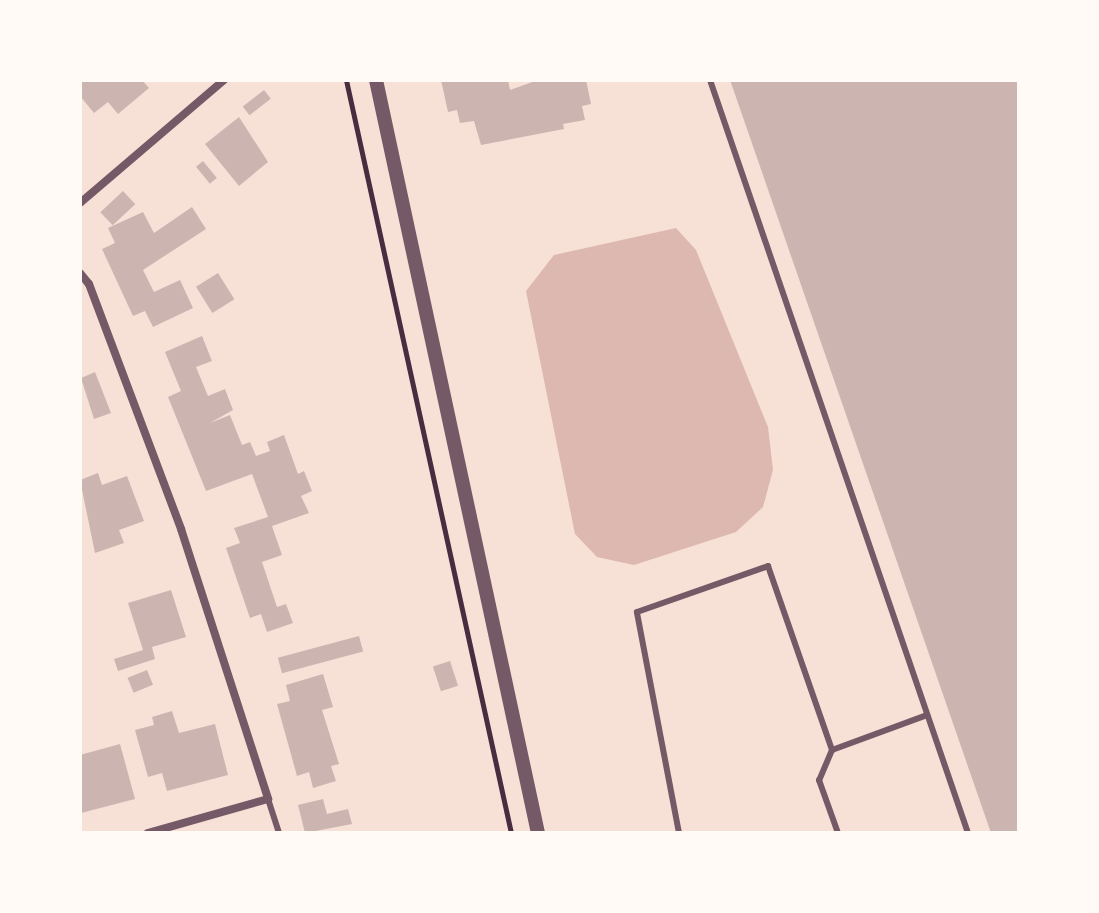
<!DOCTYPE html>
<style>
body{margin:0}
#map{position:relative;width:1099px;height:913px;overflow:hidden;background:#f7e1d7;font-family:"Archivo Narrow",sans-serif}
div>[style]{position:absolute}
.water>*{inset:0;background:#dcb8b0}
.building>*{inset:0;background:#ccb4b1;transform-origin:0 0}
.path>*{height:5px;margin:-2.5px;padding:0 2.5px;transform-origin:2.5px;border-radius:2.5px;background:#4a2c40}
.service>*{height:6px;margin:-3px;padding:0 3px;transform-origin:3px;border-radius:3px;background:#755966}
.minor>*{height:8px;margin:-4px;padding:0 4px;transform-origin:4px;border-radius:4px;background:#755966}
.tertiary>*{height:14px;margin:-7px;padding:0 7px;transform-origin:7px;border-radius:7px;background:#755966}
span{translate:-50% -50%;white-space:nowrap;text-align:center;line-height:1.15;-webkit-text-stroke:6px #fffaf5;paint-order:stroke}
.frame{position:absolute;inset:0;border:82px solid #fffaf5;pointer-events:none}
</style>
<div id="map">
<div class="water">
<div style="clip-path:polygon(676px 228px,696px 250px,768px 427px,773px 470px,763px 507px,736px 532px,634px 565px,597px 557px,575px 534px,526px 291px,554px 255px)"></div>
</div>
<div class="building">
<div style="clip-path:polygon(80px 80px,142px 80px,149px 88px,118px 114px,108px 102px,94px 113px,80px 96px)"></div>
<div style="clip-path:polygon(441px 80px,508px 80px,510px 90px,538px 80px,586px 80px,591px 104px,582px 106px,585px 120px,563px 124px,564px 129px,481px 145px,474px 121px,460px 123px,457px 110px,448px 112px)"></div>
<div style="clip-path:polygon(730px 80px,1019px 80px,1019px 833px,991px 833px)"></div>
<div style="left:264px;top:90px;width:11px;height:27px;rotate:52deg"></div>
<div style="clip-path:polygon(239px 117px,268px 162px,239px 186px,205px 144px)"></div>
<div style="left:203px;top:161px;width:22px;height:9px;rotate:51deg"></div>
<div style="left:123px;top:191px;width:18px;height:31px;rotate:47deg"></div>
<div style="clip-path:polygon(192px 207px,206px 229px,143px 270px,154px 292px,180px 280px,193px 308px,153px 327px,145px 311px,133px 316px,102px 249px,115px 243px,108px 228px,143px 212px,154px 233px)"></div>
<div style="left:218px;top:273px;width:31px;height:26px;rotate:58deg"></div>
<div style="clip-path:polygon(202px 336px,212px 361px,196px 367px,208px 396px,225px 389px,233px 410px,210px 423px,230px 415px,242px 445px,250px 442px,256px 456px,270px 451px,267px 442px,284px 435px,298px 474px,304px 471px,312px 491px,301px 496px,309px 513px,272px 526px,282px 555px,262px 562px,277px 607px,286px 604px,293px 623px,267px 632px,261px 614px,250px 618px,226px 548px,240px 543px,234px 528px,268px 517px,252px 474px,206px 491px,168px 397px,181px 391px,165px 352px)"></div>
<div style="clip-path:polygon(95px 372px,111px 413px,94px 419px,81px 378px)"></div>
<div style="clip-path:polygon(98px 473px,102px 485px,127px 476px,144px 521px,119px 530px,124px 543px,95px 553px,80px 480px)"></div>
<div style="clip-path:polygon(171px 590px,186px 637px,152px 647px,155px 659px,118px 671px,114px 659px,143px 650px,128px 603px)"></div>
<div style="left:359px;top:636px;width:16px;height:84px;rotate:75deg"></div>
<div style="left:450px;top:661px;width:26px;height:18px;rotate:72deg"></div>
<div style="left:147px;top:670px;width:16px;height:21px;rotate:68deg"></div>
<div style="clip-path:polygon(323px 674px,333px 707px,322px 710px,339px 764px,331px 766px,336px 781px,313px 788px,309px 772px,297px 776px,277px 704px,290px 701px,286px 685px)"></div>
<div style="clip-path:polygon(172px 711px,179px 733px,215px 724px,228px 775px,167px 791px,162px 773px,148px 777px,135px 730px,154px 725px,152px 717px)"></div>
<div style="clip-path:polygon(120px 744px,135px 799px,81px 813px,80px 755px)"></div>
<div style="clip-path:polygon(323px 799px,327px 814px,348px 809px,352px 824px,305px 833px,298px 805px)"></div>
</div>
<div class="path">
<div style="left:346px;top:80px;width:771px;rotate:77.64deg"></div>
</div>
<div class="service">
<div style="left:710px;top:80px;width:796px;rotate:71.09deg"></div>
<div style="left:832px;top:750px;width:101px;rotate:-20.2deg"></div>
<div style="left:268px;top:799px;width:36px;rotate:72deg"></div>
<div style="left:679px;top:833px;width:225px;rotate:-100.8deg"></div>
<div style="left:637px;top:612px;width:139px;rotate:-19.3deg"></div>
<div style="left:768px;top:566px;width:195px;rotate:70.8deg"></div>
<div style="left:832px;top:750px;width:33px;rotate:113deg"></div>
<div style="left:819px;top:780px;width:56px;rotate:70.3deg"></div>
</div>
<div class="minor">
<div style="left:80px;top:203px;width:189px;rotate:-40.5deg"></div>
<div style="left:80px;top:273px;width:14px;rotate:51deg"></div>
<div style="left:89px;top:284px;width:262px;rotate:69.4deg"></div>
<div style="left:181px;top:529px;width:284px;rotate:72.1deg"></div>
<div style="left:268px;top:799px;width:125px;rotate:164.2deg"></div>
</div>
<div class="tertiary">
<div style="left:376px;top:80px;width:770px;rotate:77.86deg"></div>
</div>
<div class="frame"></div>
</div>
